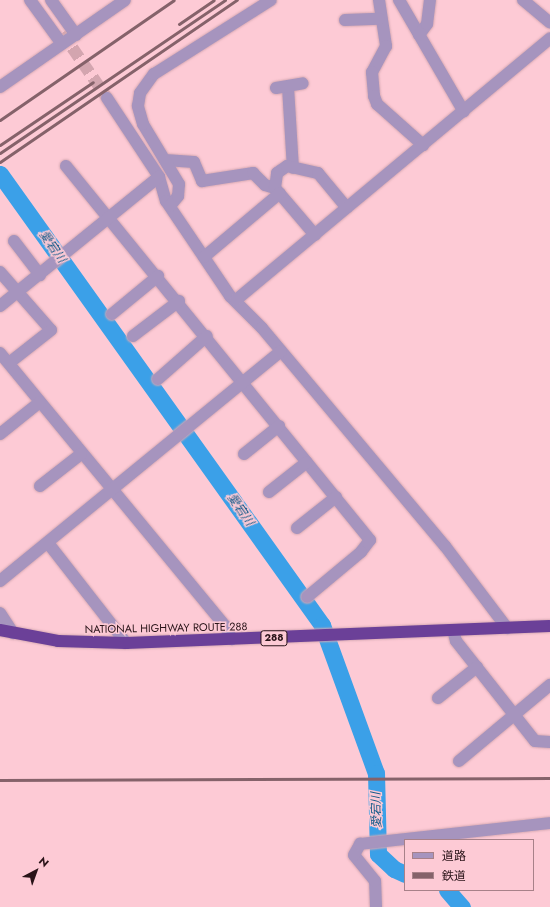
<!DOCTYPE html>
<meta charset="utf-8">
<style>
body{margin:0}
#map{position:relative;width:550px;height:907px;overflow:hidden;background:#fdcad5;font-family:Jost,"Noto Sans JP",sans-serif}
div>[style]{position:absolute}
.river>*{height:17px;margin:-8.5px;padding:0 8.5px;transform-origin:8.5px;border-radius:8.5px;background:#3ba0e8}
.minor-tunnel>*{height:12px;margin-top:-6px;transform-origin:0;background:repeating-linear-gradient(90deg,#d3a5af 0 12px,transparent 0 18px)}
.roads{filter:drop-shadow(0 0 1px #d7a9b3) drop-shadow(0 0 1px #d7a9b3)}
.minor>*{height:12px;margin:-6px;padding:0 6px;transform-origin:6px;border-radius:6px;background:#a694be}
.highway>*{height:12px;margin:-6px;padding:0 6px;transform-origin:6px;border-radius:6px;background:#6b4098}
.rail>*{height:3px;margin:-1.5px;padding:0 1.5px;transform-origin:1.5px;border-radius:1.5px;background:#85626a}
span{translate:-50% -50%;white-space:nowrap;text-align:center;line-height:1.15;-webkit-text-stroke:3px #fdcad5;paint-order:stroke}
.shield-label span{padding:1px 3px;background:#fdcad5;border:1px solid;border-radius:3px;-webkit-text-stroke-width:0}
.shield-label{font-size:10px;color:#291318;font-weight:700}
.street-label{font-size:11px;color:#291318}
.water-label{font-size:12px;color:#0f5888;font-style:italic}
.legend{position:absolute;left:404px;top:839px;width:130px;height:52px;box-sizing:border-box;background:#fdcad5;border:1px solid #a88189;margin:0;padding:5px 7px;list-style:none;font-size:12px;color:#291318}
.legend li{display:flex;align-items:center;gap:8px;height:20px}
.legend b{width:20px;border:1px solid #a88189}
.north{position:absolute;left:16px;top:851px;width:40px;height:40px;-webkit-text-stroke:3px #fdcad5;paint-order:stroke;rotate:41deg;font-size:11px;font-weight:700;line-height:16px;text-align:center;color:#291318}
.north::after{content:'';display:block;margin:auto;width:14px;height:18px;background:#291318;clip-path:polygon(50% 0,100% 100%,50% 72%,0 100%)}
</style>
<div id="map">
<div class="river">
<div style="left:0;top:174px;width:554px;rotate:54.47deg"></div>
<div style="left:322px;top:625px;width:158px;rotate:70deg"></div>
<div style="left:376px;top:773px;width:81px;rotate:88.6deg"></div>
<div style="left:378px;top:854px;width:22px;rotate:43deg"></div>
<div style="left:394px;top:869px;width:12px;rotate:24deg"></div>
<div style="left:447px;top:890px;width:23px;rotate:49deg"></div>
</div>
<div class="minor-tunnel">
<div style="left:62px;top:33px;width:79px;rotate:55.3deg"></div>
</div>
<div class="roads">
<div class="minor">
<div style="left:30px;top:0;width:54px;rotate:54deg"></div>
<div style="left:51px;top:0;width:43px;rotate:54.5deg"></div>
<div style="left:379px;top:0;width:47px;rotate:81.3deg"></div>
<div style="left:386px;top:46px;width:30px;rotate:118deg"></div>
<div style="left:372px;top:72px;width:24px;rotate:85deg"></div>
<div style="left:374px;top:96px;width:9px;rotate:69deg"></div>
<div style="left:377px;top:104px;width:62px;rotate:41.7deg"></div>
<div style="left:399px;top:0;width:129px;rotate:59.9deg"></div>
<div style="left:523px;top:0;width:35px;rotate:40deg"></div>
<div style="left:345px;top:20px;width:34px;rotate:-2deg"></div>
<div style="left:419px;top:35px;width:14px;rotate:-54deg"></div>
<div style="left:427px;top:24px;width:24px;rotate:-83deg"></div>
<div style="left:0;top:87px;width:152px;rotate:-34.8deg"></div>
<div style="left:288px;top:87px;width:81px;rotate:86.5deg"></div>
<div style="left:276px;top:88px;width:27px;rotate:-10deg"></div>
<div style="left:107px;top:98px;width:95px;rotate:56.6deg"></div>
<div style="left:159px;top:177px;width:25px;rotate:74deg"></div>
<div style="left:166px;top:201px;width:115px;rotate:56deg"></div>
<div style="left:230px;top:296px;width:45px;rotate:45deg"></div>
<div style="left:262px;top:328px;width:285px;rotate:50deg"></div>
<div style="left:445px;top:546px;width:103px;rotate:52.9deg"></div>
<div style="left:165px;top:160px;width:29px;rotate:4deg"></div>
<div style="left:194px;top:162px;width:21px;rotate:67deg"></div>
<div style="left:202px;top:181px;width:52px;rotate:-8.9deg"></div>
<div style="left:253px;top:173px;width:17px;rotate:45deg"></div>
<div style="left:265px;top:185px;width:10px;rotate:17deg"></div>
<div style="left:66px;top:166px;width:482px;rotate:50.9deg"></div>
<div style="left:370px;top:540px;width:15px;rotate:127deg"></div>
<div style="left:361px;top:552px;width:70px;rotate:140.2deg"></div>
<div style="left:170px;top:206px;width:13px;rotate:-51deg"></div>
<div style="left:178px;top:196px;width:12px;rotate:-85deg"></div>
<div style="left:179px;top:184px;width:70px;rotate:-121deg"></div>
<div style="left:143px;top:124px;width:19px;rotate:-106deg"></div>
<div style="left:138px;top:106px;width:13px;rotate:-81deg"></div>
<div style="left:140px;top:93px;width:24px;rotate:-54deg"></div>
<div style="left:154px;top:74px;width:138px;rotate:-32.3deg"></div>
<div style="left:315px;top:235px;width:62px;rotate:-130.4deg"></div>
<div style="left:275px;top:188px;width:15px;rotate:-82deg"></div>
<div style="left:277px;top:173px;width:12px;rotate:-35deg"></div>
<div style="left:287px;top:166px;width:32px;rotate:13deg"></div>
<div style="left:318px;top:173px;width:45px;rotate:50.4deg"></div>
<div style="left:14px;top:241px;width:43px;rotate:52.6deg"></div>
<div style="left:204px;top:257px;width:99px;rotate:-40.1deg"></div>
<div style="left:0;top:272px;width:77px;rotate:48.7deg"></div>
<div style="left:51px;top:330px;width:53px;rotate:141.8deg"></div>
<div style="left:236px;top:300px;width:409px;rotate:-39.8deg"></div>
<div style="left:0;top:306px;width:205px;rotate:-39.1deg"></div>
<div style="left:112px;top:314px;width:60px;rotate:-39.6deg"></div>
<div style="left:133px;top:336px;width:58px;rotate:-37.3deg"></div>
<div style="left:0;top:353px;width:354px;rotate:50.5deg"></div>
<div style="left:225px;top:626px;width:15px;rotate:62deg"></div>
<div style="left:158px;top:379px;width:65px;rotate:-41.3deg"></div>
<div style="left:0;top:434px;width:51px;rotate:-38.7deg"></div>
<div style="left:244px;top:454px;width:45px;rotate:-38.7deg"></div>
<div style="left:40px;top:486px;width:52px;rotate:-38deg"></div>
<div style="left:269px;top:492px;width:48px;rotate:-38.3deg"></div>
<div style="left:297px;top:528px;width:50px;rotate:-38.5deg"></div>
<div style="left:48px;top:543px;width:127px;rotate:52deg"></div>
<div style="left:0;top:581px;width:363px;rotate:-39.3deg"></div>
<div style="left:0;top:613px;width:24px;rotate:57deg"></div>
<div style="left:453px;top:630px;width:11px;rotate:75deg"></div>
<div style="left:456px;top:641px;width:127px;rotate:51.7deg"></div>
<div style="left:535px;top:741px;width:15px;rotate:4deg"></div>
<div style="left:438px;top:698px;width:50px;rotate:-38.5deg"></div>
<div style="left:459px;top:761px;width:119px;rotate:-39.9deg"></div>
<div style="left:376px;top:907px;width:26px;rotate:-92deg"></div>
<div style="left:375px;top:881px;width:33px;rotate:-129deg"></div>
<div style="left:354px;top:855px;width:13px;rotate:-61deg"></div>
<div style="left:360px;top:844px;width:191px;rotate:-6.3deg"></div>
</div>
<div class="highway">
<div style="left:0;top:630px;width:59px;rotate:10.7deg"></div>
<div style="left:58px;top:641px;width:68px;rotate:1.7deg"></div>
<div style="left:126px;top:643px;width:424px;rotate:-2.3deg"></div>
</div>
</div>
<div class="rail">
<div style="left:179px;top:24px;width:42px;rotate:-34.4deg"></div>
<div style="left:0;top:120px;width:211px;rotate:-34.6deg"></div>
<div style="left:0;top:145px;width:112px;rotate:-34.1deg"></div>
<div style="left:0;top:153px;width:272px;rotate:-34.2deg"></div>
<div style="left:0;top:162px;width:287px;rotate:-34.4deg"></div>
<div style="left:0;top:780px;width:550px;rotate:-0.21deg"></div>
</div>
<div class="shield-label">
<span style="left:274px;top:638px">288</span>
</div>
<div class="street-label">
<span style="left:166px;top:628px;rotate:-1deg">NATIONAL HIGHWAY ROUTE 288</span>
</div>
<div class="water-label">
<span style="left:52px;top:247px;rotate:55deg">愛宕川</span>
<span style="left:240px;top:510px;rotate:55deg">愛宕川</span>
<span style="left:377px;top:810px;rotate:-92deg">愛宕川</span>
</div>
<ul class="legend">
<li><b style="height:5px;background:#a694be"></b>道路</li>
<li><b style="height:5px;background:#85626a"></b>鉄道</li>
</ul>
<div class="north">N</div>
</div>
